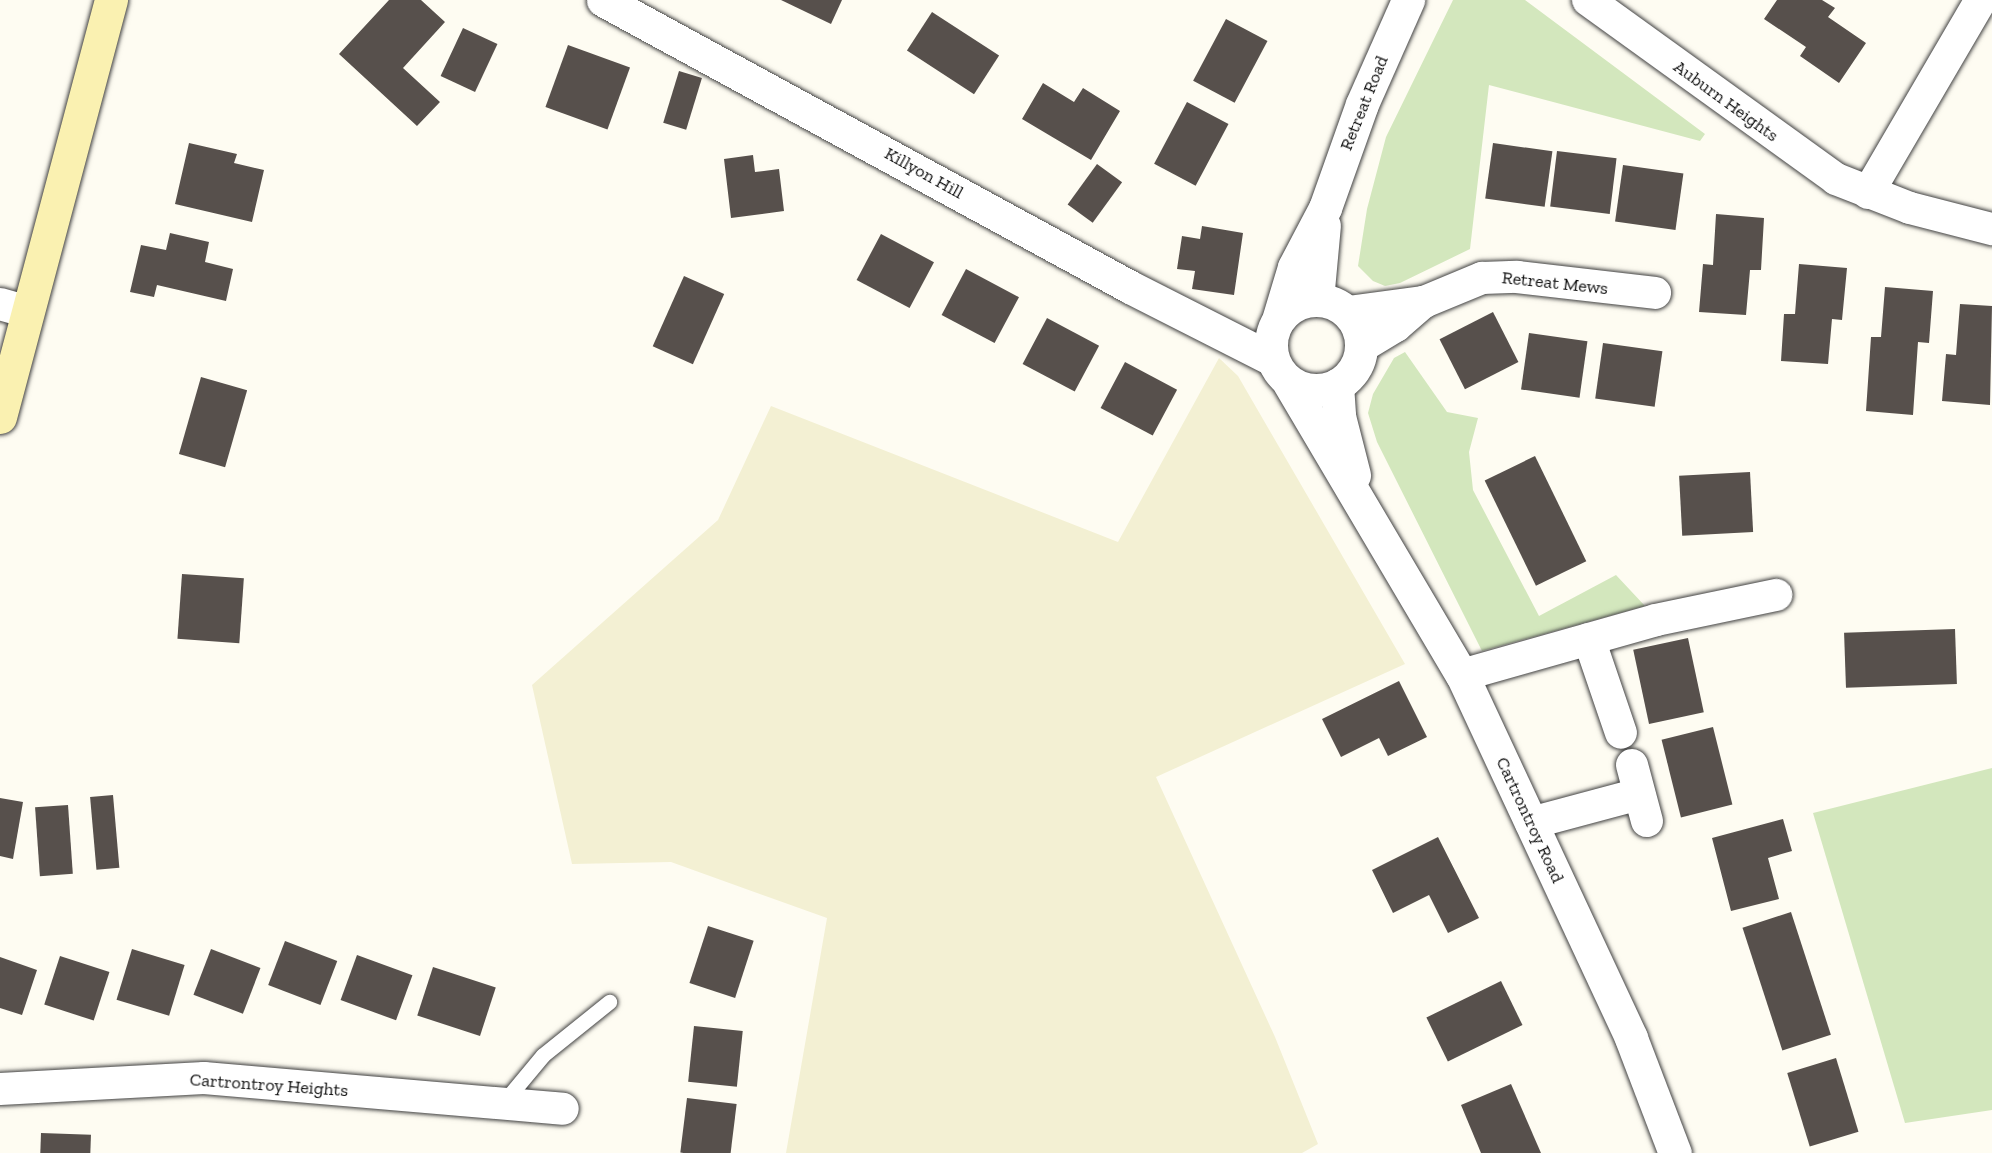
<!DOCTYPE html>
<style>
body{margin:0}
#map{position:relative;width:1992px;height:1153px;overflow:hidden;background:#fefcf2;font-family:"Zilla Slab",serif}
div>[style]{position:absolute}
.farmland>*{inset:0;background:#f3f0d3}
.green>*{inset:0;background:#d3e7bd}
.building>*{inset:0;background:#57504c;transform-origin:0 0}
.roads{filter:drop-shadow(0 0 2px #424242) drop-shadow(0 0 2px #424242)}
.service>*{height:15px;margin:-7.5px;padding:0 7.5px;transform-origin:7.5px;border-radius:7.5px;background:#fff}
.minor>*{height:32px;margin:-16px;padding:0 16px;transform-origin:16px;border-radius:16px;background:#fff}
.tertiary>*{height:33px;margin:-16.5px;padding:0 16.5px;transform-origin:16.5px;border-radius:16.5px;background:#fff}
.tertiary>.ring{margin:-16.5px;padding:0;box-sizing:content-box;background:none;border:33px solid #fff;border-radius:50%}
.secondary>*{height:33px;margin:-16.5px;padding:0 16.5px;transform-origin:16.5px;border-radius:16.5px;background:#faf1b1}
span{translate:-50% -50%;white-space:nowrap;text-align:center;line-height:1.15;-webkit-text-stroke:6px #fff;paint-order:stroke}
.street-label{font-size:18px;color:#0f0f0f}
</style>
<div id="map">
<div class="farmland">
<div style="clip-path:polygon(1219px 358px,1238px 376px,1405px 664px,1156px 777px,1275px 1037px,1318px 1144px,1302px 1153px,786px 1153px,827px 918px,671px 862px,572px 864px,532px 685px,718px 520px,771px 406px,1118px 542px)"></div>
</div>
<div class="green">
<div style="clip-path:polygon(1453px 0,1525px 0,1705px 134px,1700px 141px,1489px 85px,1470px 249px,1400px 283px,1385px 286px,1373px 281px,1358px 266px,1367px 209px,1386px 137px)"></div>
<div style="clip-path:polygon(1405px 352px,1447px 412px,1478px 418px,1469px 452px,1473px 490px,1539px 616px,1616px 575px,1645px 606px,1482px 651px,1377px 442px,1368px 413px,1373px 394px,1394px 358px)"></div>
<div style="clip-path:polygon(1992px 768px,1992px 1110px,1905px 1123px,1813px 813px)"></div>
</div>
<div class="building">
<div style="clip-path:polygon(389px 0,421px 0,445px 22px,403px 68px,440px 102px,417px 126px,339px 54px)"></div>
<div style="clip-path:polygon(781px 0,842px 0,831px 24px)"></div>
<div style="clip-path:polygon(1777px 0,1822px 0,1835px 8px,1828px 17px,1866px 43px,1839px 83px,1800px 56px,1806px 47px,1764px 19px)"></div>
<div style="left:932px;top:12px;width:80px;height:46px;rotate:33deg"></div>
<div style="left:1226px;top:19px;width:47px;height:70px;rotate:28deg"></div>
<div style="left:463px;top:28px;width:38px;height:53px;rotate:25deg"></div>
<div style="left:568px;top:45px;width:66px;height:66px;rotate:20deg"></div>
<div style="left:679px;top:71px;width:24px;height:54px;rotate:17deg"></div>
<div style="clip-path:polygon(1043px 83px,1074px 102px,1083px 88px,1120px 111px,1091px 160px,1022px 119px)"></div>
<div style="left:1187px;top:102px;width:47px;height:70px;rotate:28deg"></div>
<div style="clip-path:polygon(189px 143px,237px 154px,234px 163px,264px 170px,252px 222px,175px 204px)"></div>
<div style="left:1493px;top:143px;width:60px;height:56px;rotate:8deg"></div>
<div style="left:1557px;top:151px;width:60px;height:56px;rotate:7deg"></div>
<div style="clip-path:polygon(753px 155px,755px 172px,779px 169px,784px 211px,731px 218px,724px 159px)"></div>
<div style="left:1097px;top:164px;width:31px;height:50px;rotate:36deg"></div>
<div style="left:1623px;top:165px;width:61px;height:57px;rotate:8deg"></div>
<div style="clip-path:polygon(1716px 214px,1764px 218px,1761px 270px,1750px 270px,1746px 315px,1699px 312px,1703px 264px,1713px 265px)"></div>
<div style="clip-path:polygon(1202px 226px,1243px 233px,1234px 295px,1192px 289px,1195px 271px,1177px 269px,1182px 236px,1200px 239px)"></div>
<div style="clip-path:polygon(170px 233px,209px 242px,205px 262px,233px 269px,226px 301px,157px 285px,154px 297px,130px 292px,141px 245px,166px 250px)"></div>
<div style="left:881px;top:234px;width:60px;height:52px;rotate:28deg"></div>
<div style="clip-path:polygon(1799px 264px,1847px 268px,1842px 320px,1832px 319px,1828px 364px,1781px 361px,1784px 314px,1795px 314px)"></div>
<div style="left:966px;top:269px;width:60px;height:52px;rotate:28deg"></div>
<div style="left:684px;top:276px;width:44px;height:77px;rotate:24deg"></div>
<div style="clip-path:polygon(1885px 287px,1933px 291px,1929px 343px,1918px 342px,1913px 415px,1866px 411px,1871px 337px,1881px 337px)"></div>
<div style="clip-path:polygon(1960px 304px,1992px 306px,1990px 405px,1942px 401px,1946px 354px,1956px 355px)"></div>
<div style="left:1493px;top:312px;width:56px;height:60px;rotate:63deg"></div>
<div style="left:1047px;top:318px;width:59px;height:52px;rotate:28deg"></div>
<div style="left:1529px;top:333px;width:59px;height:57px;rotate:8deg"></div>
<div style="left:1603px;top:343px;width:60px;height:56px;rotate:8deg"></div>
<div style="left:1125px;top:362px;width:59px;height:52px;rotate:28deg"></div>
<div style="left:201px;top:377px;width:48px;height:80px;rotate:16deg"></div>
<div style="left:1535px;top:456px;width:117px;height:56px;rotate:64deg"></div>
<div style="left:1750px;top:472px;width:60px;height:71px;rotate:87deg"></div>
<div style="left:182px;top:574px;width:62px;height:65px;rotate:4deg"></div>
<div style="left:1955px;top:629px;width:55px;height:111px;rotate:88deg"></div>
<div style="left:1688px;top:638px;width:76px;height:56px;rotate:78deg"></div>
<div style="clip-path:polygon(1399px 681px,1427px 737px,1388px 756px,1379px 738px,1341px 757px,1322px 719px)"></div>
<div style="left:1713px;top:727px;width:80px;height:53px;rotate:76deg"></div>
<div style="left:113px;top:795px;width:73px;height:23px;rotate:85deg"></div>
<div style="clip-path:polygon(0 798px,23px 802px,13px 859px,0 856px)"></div>
<div style="left:68px;top:805px;width:69px;height:33px;rotate:86deg"></div>
<div style="clip-path:polygon(1783px 819px,1792px 851px,1768px 858px,1779px 899px,1731px 911px,1712px 838px)"></div>
<div style="clip-path:polygon(1438px 837px,1479px 918px,1448px 933px,1429px 895px,1393px 913px,1372px 870px)"></div>
<div style="left:1791px;top:912px;width:129px;height:51px;rotate:72deg"></div>
<div style="left:708px;top:926px;width:48px;height:60px;rotate:18deg"></div>
<div style="left:285px;top:941px;width:56px;height:47px;rotate:21deg"></div>
<div style="left:132px;top:949px;width:55px;height:53px;rotate:17deg"></div>
<div style="left:211px;top:949px;width:53px;height:49px;rotate:21deg"></div>
<div style="left:357px;top:955px;width:59px;height:48px;rotate:20deg"></div>
<div style="left:60px;top:956px;width:52px;height:51px;rotate:18deg"></div>
<div style="clip-path:polygon(0 957px,37px 970px,22px 1015px,0 1008px)"></div>
<div style="left:433px;top:967px;width:66px;height:51px;rotate:18deg"></div>
<div style="left:1501px;top:981px;width:49px;height:83px;rotate:64deg"></div>
<div style="left:694px;top:1026px;width:49px;height:56px;rotate:6deg"></div>
<div style="left:1836px;top:1058px;width:77px;height:51px;rotate:73deg"></div>
<div style="clip-path:polygon(1511px 1084px,1541px 1153px,1481px 1153px,1461px 1105px)"></div>
<div style="left:687px;top:1098px;width:50px;height:55px;rotate:7deg"></div>
<div style="left:41px;top:1133px;width:50px;height:20px;rotate:2deg"></div>
</div>
<div class="roads">
<div class="service">
<div style="left:503px;top:1103px;width:62px;rotate:-50.2deg"></div>
<div style="left:543px;top:1055px;width:85px;rotate:-38.8deg"></div>
</div>
<div class="minor">
<div style="left:1588px;top:0;width:306px;rotate:35.8deg"></div>
<div style="left:1836px;top:179px;width:79px;rotate:21.4deg"></div>
<div style="left:1910px;top:208px;width:85px;rotate:14.4deg"></div>
<div style="left:1868px;top:193px;width:224px;rotate:-59.7deg"></div>
<div style="left:0;top:304px;width:29px;rotate:16deg"></div>
<div style="left:1348px;top:312px;width:77px;rotate:-7.5deg"></div>
<div style="left:1361px;top:347px;width:41px;rotate:-31deg"></div>
<div style="left:1396px;top:326px;width:37px;rotate:-41deg"></div>
<div style="left:1424px;top:302px;width:63px;rotate:-22.5deg"></div>
<div style="left:1482px;top:278px;width:35px;rotate:-2deg"></div>
<div style="left:1517px;top:277px;width:139px;rotate:6.6deg"></div>
<div style="left:1589px;top:639px;width:99px;rotate:71.2deg"></div>
<div style="left:1462px;top:675px;width:202px;rotate:-15.8deg"></div>
<div style="left:1656px;top:620px;width:123px;rotate:-11.8deg"></div>
<div style="left:1632px;top:765px;width:58px;rotate:75deg"></div>
<div style="left:1531px;top:823px;width:112px;rotate:-15deg"></div>
<div style="left:0;top:1089px;width:204px;rotate:-3.1deg"></div>
<div style="left:204px;top:1078px;width:360px;rotate:4.9deg"></div>
</div>
<div class="tertiary">
<div style="left:603px;top:0;width:600px;rotate:28.57deg"></div>
<div style="left:1130px;top:287px;width:159px;rotate:26.9deg"></div>
<div class="ring" style="left:1271px;top:300px;width:57px;height:57px"></div>
<div style="left:1317px;top:300px;width:75px;rotate:-84.7deg"></div>
<div style="left:1278px;top:320px;width:55px;rotate:-73.2deg"></div>
<div style="left:1294px;top:267px;width:67px;rotate:-62.3deg"></div>
<div style="left:1325px;top:208px;width:110px;rotate:-70.4deg"></div>
<div style="left:1362px;top:104px;width:114px;rotate:-66.1deg"></div>
<div style="left:1289px;top:383px;width:339px;rotate:59.4deg"></div>
<div style="left:1462px;top:675px;width:400px;rotate:65deg"></div>
<div style="left:1631px;top:1038px;width:123px;rotate:69.1deg"></div>
<div style="left:1337px;top:385px;width:31px;rotate:86deg"></div>
<div style="left:1339px;top:416px;width:61px;rotate:75.7deg"></div>
</div>
<div class="secondary">
<div style="left:0;top:417px;width:432px;rotate:-75.1deg"></div>
</div>
</div>
<div class="street-label">
<span style="left:1726px;top:101px;rotate:36deg">Auburn Heights</span>
<span style="left:1364px;top:103px;rotate:-68deg">Retreat Road</span>
<span style="left:924px;top:173px;rotate:29deg">Killyon Hill</span>
<span style="left:1555px;top:283px;rotate:6deg">Retreat Mews</span>
<span style="left:1530px;top:820px;rotate:65deg">Cartrontroy Road</span>
<span style="left:269px;top:1085px;rotate:4deg">Cartrontroy Heights</span>
</div>
</div>
